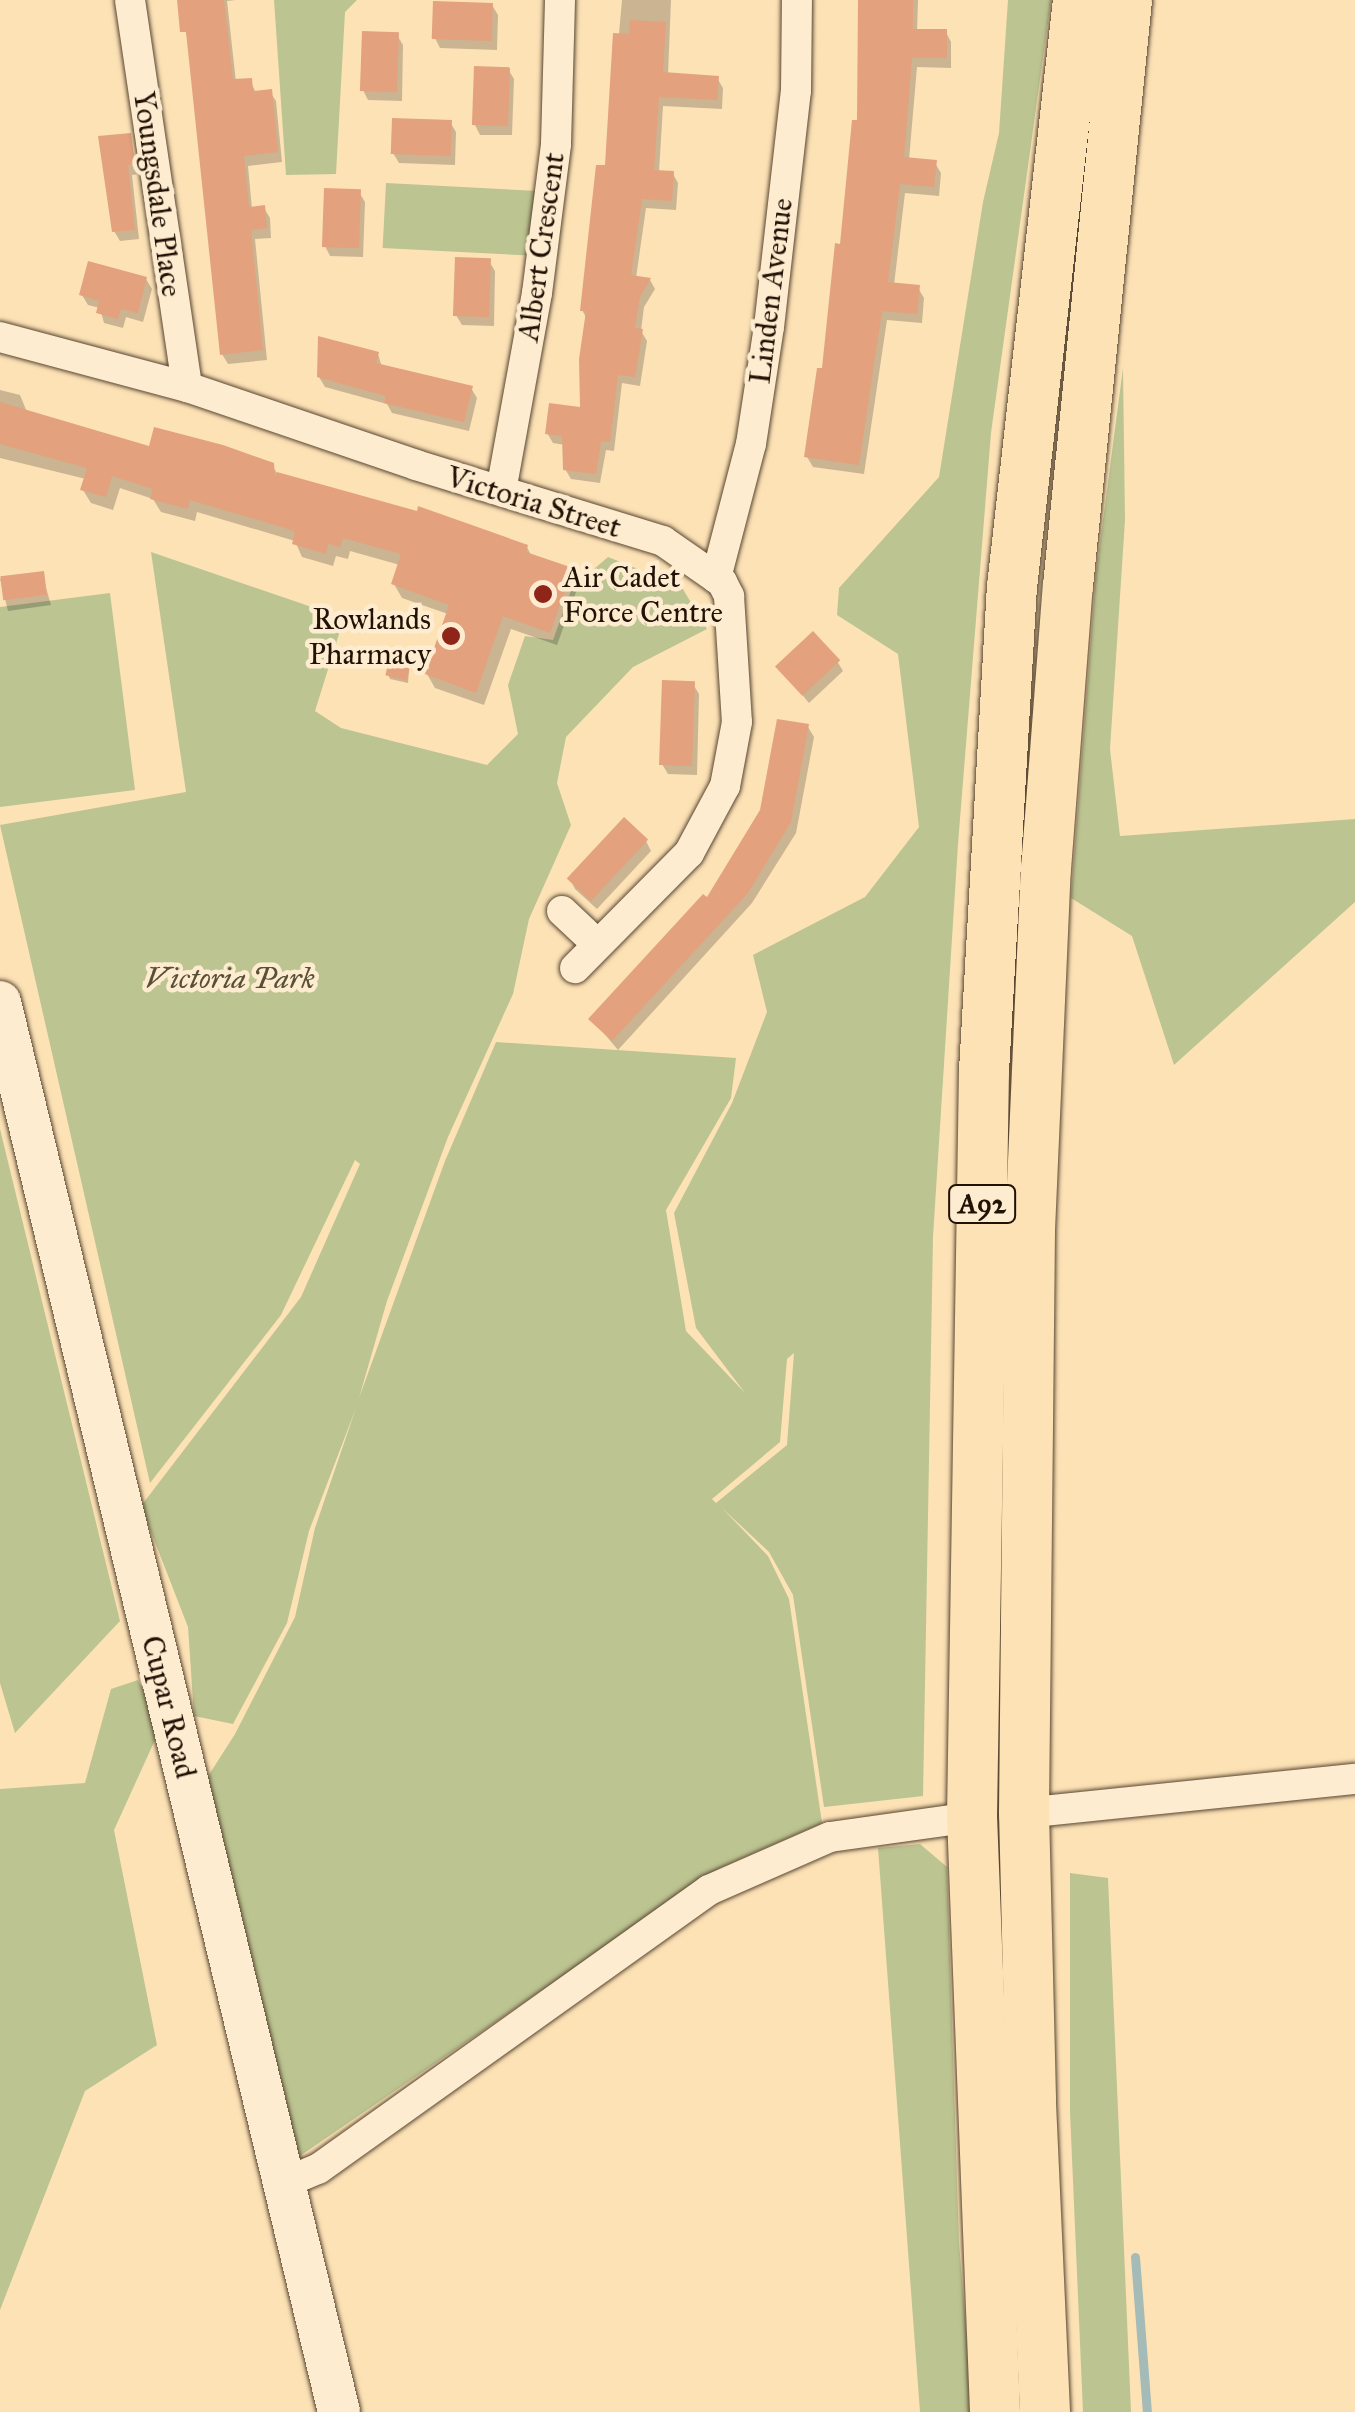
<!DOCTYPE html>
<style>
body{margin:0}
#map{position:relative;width:1355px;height:2412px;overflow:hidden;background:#fde2b6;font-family:"IM FELL Great Primer",serif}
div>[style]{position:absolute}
.green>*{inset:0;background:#bcc491;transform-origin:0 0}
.shadow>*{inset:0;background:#0003}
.stream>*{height:9px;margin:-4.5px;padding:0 4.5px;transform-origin:4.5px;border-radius:4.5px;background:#a4bbb8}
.building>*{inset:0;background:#e3a17e;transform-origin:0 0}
.roads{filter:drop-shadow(0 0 2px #584632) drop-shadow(0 0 2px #584632)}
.minor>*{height:30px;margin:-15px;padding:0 15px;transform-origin:15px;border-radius:15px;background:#feecd0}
.secondary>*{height:42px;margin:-21px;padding:0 21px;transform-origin:21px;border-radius:21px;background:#feecd0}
.trunk>*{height:50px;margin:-25px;padding:0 25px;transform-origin:25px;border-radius:25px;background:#fde2b6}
.dots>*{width:28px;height:28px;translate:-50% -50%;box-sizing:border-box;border:5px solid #feecd0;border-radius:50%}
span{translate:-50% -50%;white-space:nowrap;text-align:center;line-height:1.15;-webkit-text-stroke:9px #feecd0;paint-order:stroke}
.shield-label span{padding:2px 8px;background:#feecd0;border:2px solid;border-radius:8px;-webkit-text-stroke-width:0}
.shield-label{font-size:28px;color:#211206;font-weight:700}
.street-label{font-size:30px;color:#211206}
.poi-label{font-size:30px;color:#211206}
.left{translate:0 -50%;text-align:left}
.right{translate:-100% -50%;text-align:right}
.park-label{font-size:30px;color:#575037;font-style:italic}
</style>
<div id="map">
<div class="green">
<div style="clip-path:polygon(274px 0,357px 0,345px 12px,336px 174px,286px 175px)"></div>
<div style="clip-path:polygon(evenodd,1008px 0,1051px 0,991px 433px,958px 844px,933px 1237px,923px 1796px,824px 1807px,793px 1595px,769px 1552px,722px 1508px,768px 1556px,789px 1599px,822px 1823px,720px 1868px,297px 2158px,205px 1781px,235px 1734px,295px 1617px,315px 1528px,356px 1408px,309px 1531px,287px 1623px,233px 1724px,194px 1716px,188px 1627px,141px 1506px,301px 1297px,360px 1164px,355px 1160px,281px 1315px,150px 1483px,0 825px,186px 792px,151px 552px,344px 618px,315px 711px,341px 728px,487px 765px,518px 734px,508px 685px,525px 636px,553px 640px,572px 588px,608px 557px,681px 586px,707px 629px,633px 667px,566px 737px,557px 783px,571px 825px,529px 919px,513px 994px,448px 1137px,387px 1301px,359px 1398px,445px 1161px,496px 1042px,736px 1058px,731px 1098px,666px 1210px,686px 1331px,745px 1393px,696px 1328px,674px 1213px,732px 1103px,767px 1012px,753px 955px,865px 897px,919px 827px,898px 654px,837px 615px,839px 588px,939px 477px,983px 202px,999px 133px,1008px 0,794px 1353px,787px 1445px,716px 1503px,712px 1499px,780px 1442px,787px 1359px,794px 1353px)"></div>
<div style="left:386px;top:183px;width:152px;height:65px;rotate:3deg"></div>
<div style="clip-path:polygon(1123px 368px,1125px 520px,1110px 749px,1120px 836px,1355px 819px,1355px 902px,1174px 1065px,1132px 936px,1071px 898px,1096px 574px)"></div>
<div style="clip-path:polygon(110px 593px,135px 790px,0 807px,0 607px)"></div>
<div style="clip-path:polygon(0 1129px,120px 1621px,15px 1733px,0 1683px)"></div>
<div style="clip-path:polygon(138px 1680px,160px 1729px,114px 1830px,157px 2045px,85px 2091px,0 2310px,0 1789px,85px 1783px,111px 1689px)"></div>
<div style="clip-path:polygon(920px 1844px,947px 1867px,959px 2243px,973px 2412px,920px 2412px,878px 1848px)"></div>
<div style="clip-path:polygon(1070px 1873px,1108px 1878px,1131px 2412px,1083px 2412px,1070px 2112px)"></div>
</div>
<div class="shadow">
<div style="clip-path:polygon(179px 0,236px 0,227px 1px,236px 82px,250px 80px,256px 93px,270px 92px,276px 101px,282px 162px,248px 166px,252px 209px,264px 208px,270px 218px,271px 238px,255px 239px,267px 360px,228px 364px,222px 354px,188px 41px)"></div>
<div style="clip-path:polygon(622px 0,671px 0,668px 75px,717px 78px,723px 88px,722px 109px,663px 106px,659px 172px,673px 174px,678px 183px,676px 210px,646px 208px,636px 278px,650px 280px,655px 289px,644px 307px,641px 331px,647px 341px,640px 386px,622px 383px,614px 451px,606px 450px,600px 483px,571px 479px,565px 469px,565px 445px,553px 443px,547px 433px,583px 410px,587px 319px,582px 310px,607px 168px)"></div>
<div style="clip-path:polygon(861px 0,918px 0,917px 32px,946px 32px,951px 42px,951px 68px,917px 67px,909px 160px,935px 163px,941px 173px,939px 196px,905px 193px,894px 285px,918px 288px,924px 298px,922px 323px,887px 320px,864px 474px,813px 467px,807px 457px,824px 371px,860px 123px)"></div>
<div style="clip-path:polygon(492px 5px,498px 15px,497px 50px,440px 48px,435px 38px)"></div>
<div style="clip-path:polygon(397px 35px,403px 45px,402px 101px,368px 100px,363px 90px)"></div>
<div style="clip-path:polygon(508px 69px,514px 79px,512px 135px,480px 135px,475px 125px)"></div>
<div style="clip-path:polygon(450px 122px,456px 132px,455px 165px,399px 163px,393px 153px)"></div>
<div style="clip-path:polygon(129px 136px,139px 174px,132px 175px,139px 239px,120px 241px,114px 231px)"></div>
<div style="clip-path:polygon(359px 192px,365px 202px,363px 257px,330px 256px,325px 246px)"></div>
<div style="clip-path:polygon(489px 261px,495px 271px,494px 326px,462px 325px,456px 315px)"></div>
<div style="clip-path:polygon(146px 279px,152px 289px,143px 322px,126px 317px,123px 328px,104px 323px,100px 308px,88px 305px,82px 295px)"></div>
<div style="clip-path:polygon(378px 354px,382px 367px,471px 388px,477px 398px,469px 431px,392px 413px,387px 404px,325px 387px,319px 377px)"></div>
<div style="clip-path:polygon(0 390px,20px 395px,27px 412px,151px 449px,272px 465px,278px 475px,527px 547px,532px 557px,571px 570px,579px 584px,557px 645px,511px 629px,484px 705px,435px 688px,427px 674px,448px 614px,402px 598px,394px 584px,400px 565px,350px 551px,348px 559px,336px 556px,333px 566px,302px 557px,295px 541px,197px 512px,195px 521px,161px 512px,153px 499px,120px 488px,113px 510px,91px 503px,83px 490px,86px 479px,0 458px)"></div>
<div style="clip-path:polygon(42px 574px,51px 605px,8px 611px,0 579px)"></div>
<div style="clip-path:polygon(410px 658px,408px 683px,390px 679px,388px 674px)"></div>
<div style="clip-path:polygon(837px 661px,843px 671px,809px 703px,778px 666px)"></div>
<div style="clip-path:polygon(693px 684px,699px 694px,697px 775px,668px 774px,662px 764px)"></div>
<div style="clip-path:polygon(808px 727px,814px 737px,796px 833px,752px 903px,618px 1050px,592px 1019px,708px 901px)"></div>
<div style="clip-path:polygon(646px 841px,651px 851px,597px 909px,575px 889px,570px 879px)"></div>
</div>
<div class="stream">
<div style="left:1135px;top:2257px;width:155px;rotate:85.6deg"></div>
</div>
<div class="building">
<div style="clip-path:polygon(177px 0,224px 0,233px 79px,252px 78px,253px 91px,272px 89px,278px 152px,244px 156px,249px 207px,265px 205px,267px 228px,251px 230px,263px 350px,220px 355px,186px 32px,180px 32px)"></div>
<div style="clip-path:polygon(858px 0,913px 0,913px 29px,947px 29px,947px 58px,912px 58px,904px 157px,937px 160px,934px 187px,900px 184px,888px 282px,920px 285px,917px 314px,882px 311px,859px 465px,804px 457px,817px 368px,822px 368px,835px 243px,840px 244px,852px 120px,857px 120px)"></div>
<div style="left:433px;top:1px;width:60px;height:38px;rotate:2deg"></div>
<div style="clip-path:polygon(630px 20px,666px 22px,663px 72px,719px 76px,717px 100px,659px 97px,654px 170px,674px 171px,672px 201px,642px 199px,631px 275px,651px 278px,640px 297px,635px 328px,643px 329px,635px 377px,618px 375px,610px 442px,601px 441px,596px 474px,563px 470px,562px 436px,545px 434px,549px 403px,580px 407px,579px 359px,586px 311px,580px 311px,596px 165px,605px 165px,613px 33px,629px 34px)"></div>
<div style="left:362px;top:31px;width:37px;height:60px;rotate:2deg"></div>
<div style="left:474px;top:66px;width:36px;height:59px;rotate:2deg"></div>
<div style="left:392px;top:118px;width:60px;height:36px;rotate:2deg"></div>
<div style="clip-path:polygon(131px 133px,135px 165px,128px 165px,135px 230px,112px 232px,98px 136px)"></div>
<div style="left:324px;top:188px;width:37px;height:59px;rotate:2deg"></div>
<div style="left:455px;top:257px;width:36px;height:59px;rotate:2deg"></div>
<div style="clip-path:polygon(88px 261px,147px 277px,138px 313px,121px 309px,118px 319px,96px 313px,99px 301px,79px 295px)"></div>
<div style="clip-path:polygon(318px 336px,379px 352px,376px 363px,473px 386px,464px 422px,384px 403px,386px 396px,317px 377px)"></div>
<div style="clip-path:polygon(0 402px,149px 446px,154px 427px,223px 445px,274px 463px,275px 478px,277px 472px,417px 511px,418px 506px,528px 545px,526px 552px,573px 568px,550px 633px,503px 616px,476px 693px,425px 674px,449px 605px,391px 584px,401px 554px,343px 538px,340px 547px,328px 544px,326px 554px,292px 544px,295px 532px,285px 528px,190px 500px,188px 509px,150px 499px,153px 489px,112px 476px,106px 497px,80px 490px,87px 468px,0 444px)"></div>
<div style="left:44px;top:571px;width:24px;height:44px;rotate:83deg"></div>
<div style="left:813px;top:631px;width:40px;height:52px;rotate:47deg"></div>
<div style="left:391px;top:651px;width:22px;height:25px;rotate:13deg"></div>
<div style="left:662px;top:680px;width:33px;height:85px;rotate:2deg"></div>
<div style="clip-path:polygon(777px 719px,809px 724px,791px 822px,748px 893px,612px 1041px,588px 1019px,703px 894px,707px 897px,760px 810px)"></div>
<div style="left:624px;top:817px;width:33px;height:84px;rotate:43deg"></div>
</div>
<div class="roads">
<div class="minor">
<div style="left:130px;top:0;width:391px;rotate:81.6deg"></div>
<div style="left:0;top:337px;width:194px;rotate:15deg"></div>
<div style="left:187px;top:387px;width:242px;rotate:18.8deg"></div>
<div style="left:416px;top:465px;width:258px;rotate:17.1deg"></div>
<div style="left:663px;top:541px;width:72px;rotate:34.8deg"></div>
<div style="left:722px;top:582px;width:16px;rotate:63deg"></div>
<div style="left:729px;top:596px;width:126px;rotate:86.4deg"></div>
<div style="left:737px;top:722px;width:65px;rotate:100.6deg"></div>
<div style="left:725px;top:786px;width:76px;rotate:118.2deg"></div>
<div style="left:689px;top:853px;width:162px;rotate:134.7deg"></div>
<div style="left:501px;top:491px;width:201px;rotate:-79.7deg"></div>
<div style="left:537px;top:293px;width:150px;rotate:-82.7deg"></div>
<div style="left:556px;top:144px;width:144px;rotate:-88.4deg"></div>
<div style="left:716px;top:578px;width:138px;rotate:-75.4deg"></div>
<div style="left:751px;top:444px;width:118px;rotate:-81.3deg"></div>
<div style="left:769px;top:327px;width:238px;rotate:-83.5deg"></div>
<div style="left:796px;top:91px;width:91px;rotate:-89.4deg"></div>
<div style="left:562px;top:911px;width:48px;rotate:43.3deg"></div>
<div style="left:1024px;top:1813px;width:333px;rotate:-5.9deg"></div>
<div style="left:282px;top:2184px;width:39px;rotate:-23deg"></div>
<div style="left:318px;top:2169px;width:480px;rotate:-35.5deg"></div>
<div style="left:709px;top:1890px;width:132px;rotate:-23.7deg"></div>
<div style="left:830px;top:1837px;width:143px;rotate:-8deg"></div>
</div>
<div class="secondary">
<div style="left:0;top:1002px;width:1450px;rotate:76.48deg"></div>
</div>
<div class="trunk">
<div style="left:995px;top:2412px;width:595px;rotate:-92.21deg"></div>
<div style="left:972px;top:1817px;width:746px;rotate:-89.08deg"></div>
<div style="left:984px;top:1071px;width:485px;rotate:-86.7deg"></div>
<div style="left:1012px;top:587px;width:591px;rotate:-83.58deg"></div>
<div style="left:1045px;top:2412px;width:314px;rotate:-92.6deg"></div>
<div style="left:1031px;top:2098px;width:285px;rotate:-91.4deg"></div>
<div style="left:1024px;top:1813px;width:583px;rotate:-89.41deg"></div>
<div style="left:1030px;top:1230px;width:361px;rotate:-87.5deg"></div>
<div style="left:1046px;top:869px;width:284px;rotate:-85.6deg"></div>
<div style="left:1068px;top:586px;width:589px;rotate:-84.25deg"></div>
</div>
</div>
<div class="dots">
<div style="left:543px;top:594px;background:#8f2418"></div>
<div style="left:451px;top:636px;background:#8f2418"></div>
</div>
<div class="shield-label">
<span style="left:982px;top:1204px">A92</span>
</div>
<div class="street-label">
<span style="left:158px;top:194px;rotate:82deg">Youngsdale Place</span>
<span style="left:541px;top:247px;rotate:-82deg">Albert Crescent</span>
<span style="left:771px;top:291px;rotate:-83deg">Linden Avenue</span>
<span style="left:534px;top:502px;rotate:17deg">Victoria Street</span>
<span style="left:169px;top:1707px;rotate:76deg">Cupar Road</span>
</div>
<div class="poi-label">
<span class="left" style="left:563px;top:594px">Air Cadet<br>Force Centre</span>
<span class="right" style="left:431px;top:636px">Rowlands<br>Pharmacy</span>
</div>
<div class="park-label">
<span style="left:230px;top:978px">Victoria Park</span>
</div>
</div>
